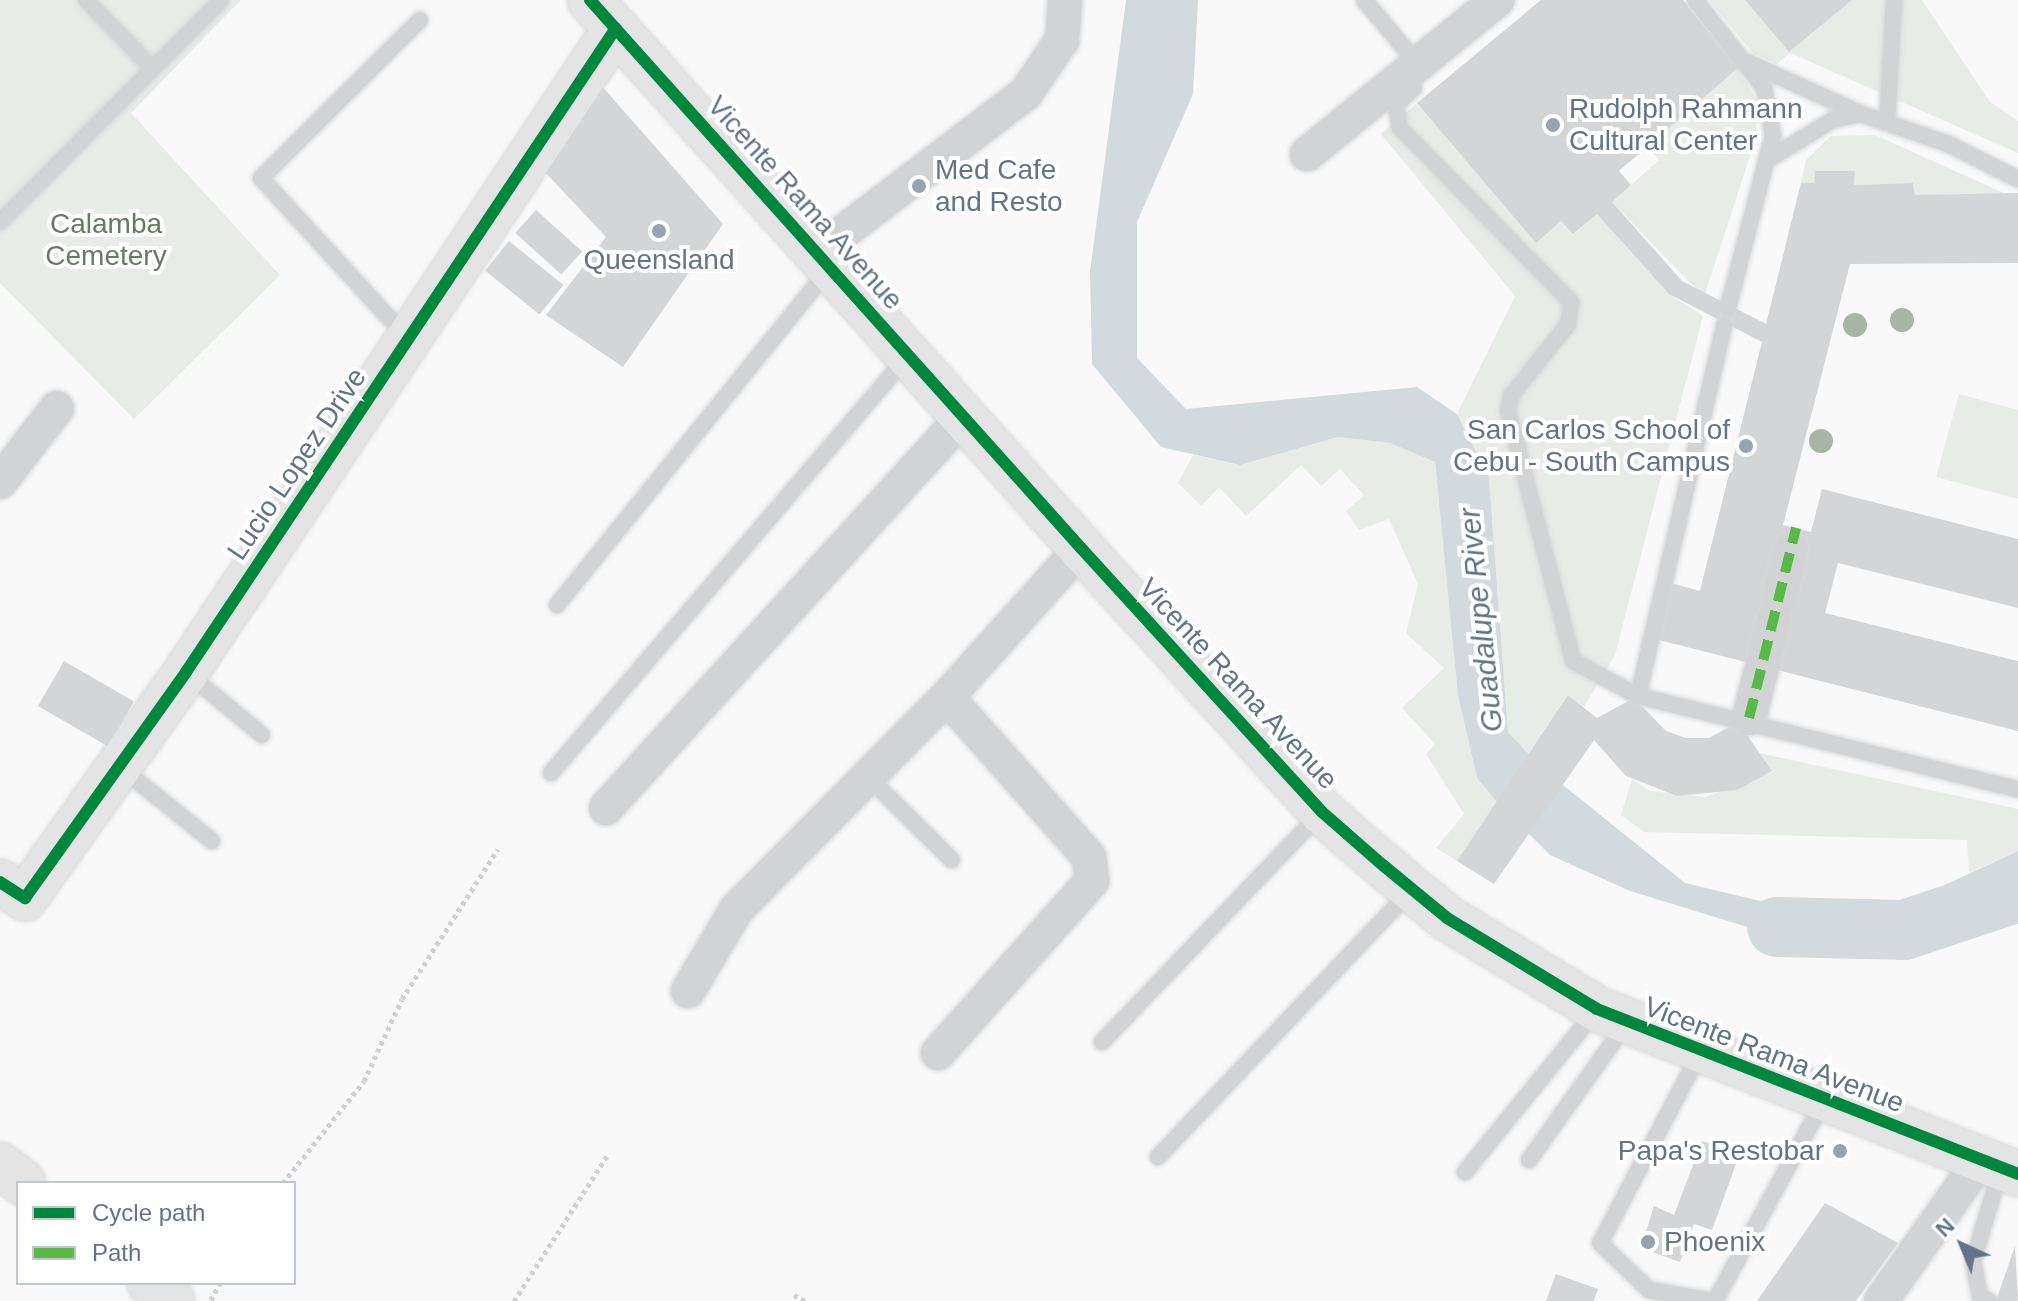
<!DOCTYPE html>
<style>
body{margin:0}
#map{position:relative;width:2018px;height:1301px;overflow:hidden;background:#f9f9f9;font-family:Arial,sans-serif}
div>[style]{position:absolute}
.green>*{inset:0;background:#e8ece7}
.water>*{inset:0;background:#d2dade}
.river>*{height:60px;margin:-30px;padding:0 30px;transform-origin:30px;border-radius:30px;background:#d2dade}
.building>*{inset:0;background:#d4d5d7;transform-origin:0 0}
.path>*{height:5px;margin-top:-2.5px;transform-origin:0;background:repeating-linear-gradient(90deg,#ced0d1 0 4px,transparent 0 8px)}
.roads{filter:drop-shadow(0 0 2px #d6d7d8) drop-shadow(0 0 2px #d6d7d8)}
.lane>*{height:16px;margin:-8px;padding:0 8px;transform-origin:8px;border-radius:8px;background:#d2d3d4}
.street>*{height:34px;margin:-17px;padding:0 17px;transform-origin:17px;border-radius:17px;background:#d2d3d4}
.secondary>*{height:44px;margin:-22px;padding:0 22px;transform-origin:22px;border-radius:22px;background:#e4e4e5}
.quiet>*{height:10px;margin-top:-5px;transform-origin:0;background:repeating-linear-gradient(90deg,#58b947 0 20px,transparent 0 30px)}
.cycleway>*{height:12px;margin:-6px;padding:0 6px;transform-origin:6px;border-radius:6px;background:#00873e}
.trees>*{width:24px;height:24px;margin:-12px;border-radius:50%;background:#a8b4a6}
.dots>*{width:22px;height:22px;translate:-50% -50%;box-sizing:border-box;border:4px solid #fff;border-radius:50%}
span{translate:-50% -50%;white-space:nowrap;text-align:center;line-height:1.15;-webkit-text-stroke:8px #fff;paint-order:stroke}
.poi-label{font-size:28px;color:#627486}
.left{translate:0 -50%;text-align:left}
.right{translate:-100% -50%;text-align:right}
.street-label{font-size:28px;color:#627486}
.park-label{font-size:28px;color:#667c62}
.water-label{font-size:30px;color:#5e747e;font-style:italic}
.legend{position:absolute;left:16px;top:1181px;width:280px;height:104px;box-sizing:border-box;background:#fff;border:2px solid #c0c7cf;margin:0;padding:10px 14px;list-style:none;font-size:24px;color:#627486}
.legend li{display:flex;align-items:center;gap:16px;height:40px}
.legend b{width:40px;border:2px solid #c0c7cf}
.north{position:absolute;left:1922px;top:1205px;width:80px;height:80px;-webkit-text-stroke:6px #fff;paint-order:stroke;rotate:316deg;font-size:22px;font-weight:700;line-height:32px;text-align:center;color:#627486}
.north::after{content:'';display:block;margin:auto;width:28px;height:36px;background:#627486;clip-path:polygon(50% 0,100% 100%,50% 72%,0 100%)}
</style>
<div id="map">
<div class="green">
<div style="clip-path:polygon(0 0,241px 0,131px 113px,280px 275px,134px 419px,0 283px)"></div>
<div style="clip-path:polygon(1709px 0,1745px 0,1789px 52px,1852px 0,1922px 0,1990px 102px,2018px 121px,2018px 153px,1790px 53px,1777px 64px,1753px 53px)"></div>
<div style="clip-path:polygon(1738px 68px,1758px 103px,1755px 141px,1704px 297px,1612px 202px,1659px 160px,1647px 146px)"></div>
<div style="clip-path:polygon(1417px 103px,1536px 242px,1561px 221px,1574px 234px,1597px 214px,1669px 294px,1703px 316px,1615px 655px,1584px 707px,1568px 695px,1529px 754px,1508px 732px,1489px 478px,1457px 414px,1515px 296px,1381px 134px)"></div>
<div style="clip-path:polygon(1875px 135px,2006px 194px,1915px 195px,1913px 183px,1854px 185px,1855px 171px,1816px 171px,1814px 183px,1801px 183px,1806px 160px,1831px 136px)"></div>
<div style="clip-path:polygon(1959px 394px,2018px 410px,2018px 499px,1936px 477px)"></div>
<div style="clip-path:polygon(1338px 437px,1390px 443px,1435px 462px,1458px 696px,1477px 778px,1497px 802px,1457px 861px,1436px 848px,1464px 814px,1426px 754px,1435px 744px,1402px 708px,1444px 668px,1406px 633px,1418px 584px,1389px 519px,1359px 530px,1346px 511px,1364px 495px,1340px 469px,1321px 486px,1301px 465px,1246px 516px,1219px 487px,1201px 506px,1178px 483px,1193px 455px,1240px 465px)"></div>
<div style="clip-path:polygon(1759px 753px,2018px 809px,2018px 851px,1969px 873px,1967px 840px,1644px 832px,1621px 815px,1632px 779px,1650px 791px,1705px 797px,1772px 772px)"></div>
</div>
<div class="water">
<div style="clip-path:polygon(1126px 0,1198px 0,1193px 94px,1137px 222px,1137px 358px,1186px 409px,1417px 387px,1457px 414px,1489px 478px,1508px 732px,1543px 769px,1685px 883px,1794px 909px,1904px 904px,2018px 851px,2018px 899px,1915px 928px,1754px 929px,1630px 891px,1550px 855px,1497px 802px,1477px 778px,1458px 696px,1435px 462px,1390px 443px,1338px 437px,1240px 465px,1161px 447px,1092px 364px,1090px 272px)"></div>
</div>
<div class="river">
<div style="left:1777px;top:927px;width:127px;rotate:1.4deg"></div>
<div style="left:1904px;top:930px;width:120px;rotate:-18.4deg"></div>
</div>
<div class="building">
<div style="clip-path:polygon(1541px 0,1683px 0,1738px 68px,1619px 171px,1631px 185px,1612px 202px,1682px 281px,1766px 324px,1801px 183px,1814px 183px,1815px 171px,1855px 171px,1854px 185px,1913px 183px,1915px 195px,2018px 193px,2018px 263px,1850px 264px,1783px 525px,1811px 532px,1822px 489px,2018px 539px,2018px 608px,1838px 563px,1825px 613px,2018px 661px,2018px 731px,1651px 638px,1667px 582px,1700px 591px,1762px 342px,1669px 294px,1597px 214px,1573px 234px,1561px 221px,1536px 243px,1417px 103px)"></div>
<div style="clip-path:polygon(1745px 0,1852px 0,1789px 52px)"></div>
<div style="clip-path:polygon(601px 85px,723px 224px,623px 367px,546px 315px,606px 237px,543px 170px)"></div>
<div style="left:536px;top:210px;width:62px;height:31px;rotate:42deg"></div>
<div style="left:509px;top:241px;width:70px;height:38px;rotate:39deg"></div>
<div style="left:64px;top:661px;width:81px;height:52px;rotate:30deg"></div>
<div style="clip-path:polygon(1568px 695px,1597px 718px,1634px 698px,1666px 731px,1686px 738px,1709px 738px,1738px 722px,1772px 771px,1737px 790px,1677px 796px,1626px 776px,1594px 740px,1494px 884px,1457px 861px)"></div>
<div style="clip-path:polygon(1702px 1141px,1740px 1153px,1712px 1230px,1694px 1224px,1680px 1262px,1641px 1248px,1654px 1206px,1674px 1215px)"></div>
<div style="clip-path:polygon(1825px 1203px,1898px 1243px,1856px 1301px,1757px 1301px)"></div>
<div style="clip-path:polygon(2015px 1246px,2018px 1301px,1996px 1301px)"></div>
<div style="clip-path:polygon(1556px 1274px,1598px 1289px,1594px 1301px,1546px 1301px)"></div>
</div>
<div class="path">
<div style="left:283px;top:1183px;width:130px;rotate:-51.5deg"></div>
<div style="left:364px;top:1081px;width:90px;rotate:-65.1deg"></div>
<div style="left:402px;top:999px;width:178px;rotate:-57.4deg"></div>
<div style="left:794px;top:1295px;width:13px;rotate:29deg"></div>
<div style="left:211px;top:1300px;width:19px;rotate:-62deg"></div>
<div style="left:514px;top:1301px;width:176px;rotate:-57.3deg"></div>
</div>
<div class="roads">
<div class="lane">
<div style="left:86px;top:0;width:93px;rotate:45.9deg"></div>
<div style="left:1364px;top:0;width:82px;rotate:49.9deg"></div>
<div style="left:1695px;top:0;width:112px;rotate:51.9deg"></div>
<div style="left:1764px;top:88px;width:48px;rotate:79.2deg"></div>
<div style="left:1773px;top:135px;width:179px;rotate:104.6deg"></div>
<div style="left:1747px;top:62px;width:125px;rotate:24.5deg"></div>
<div style="left:1414px;top:88px;width:24px;rotate:138deg"></div>
<div style="left:1396px;top:104px;width:24px;rotate:81deg"></div>
<div style="left:1400px;top:128px;width:244px;rotate:45.5deg"></div>
<div style="left:1571px;top:302px;width:22px;rotate:98deg"></div>
<div style="left:1568px;top:324px;width:92px;rotate:128.4deg"></div>
<div style="left:1511px;top:396px;width:15px;rotate:101deg"></div>
<div style="left:1508px;top:411px;width:258px;rotate:75.4deg"></div>
<div style="left:1573px;top:661px;width:74px;rotate:28.3deg"></div>
<div style="left:1638px;top:696px;width:391px;rotate:13.8deg"></div>
<div style="left:1887px;top:123px;width:123px;rotate:-86.7deg"></div>
<div style="left:1771px;top:158px;width:72px;rotate:-31.9deg"></div>
<div style="left:1832px;top:120px;width:30px;rotate:-12deg"></div>
<div style="left:1861px;top:114px;width:92px;rotate:19deg"></div>
<div style="left:1948px;top:144px;width:78px;rotate:26.6deg"></div>
<div style="left:0;top:222px;width:313px;rotate:-45.1deg"></div>
<div style="left:390px;top:319px;width:191px;rotate:-132.5deg"></div>
<div style="left:261px;top:178px;width:224px;rotate:-44.8deg"></div>
<div style="left:557px;top:605px;width:432px;rotate:-51deg"></div>
<div style="left:187px;top:673px;width:97px;rotate:39.6deg"></div>
<div style="left:1638px;top:696px;width:381px;rotate:-76.9deg"></div>
<div style="left:120px;top:767px;width:118px;rotate:38.8deg"></div>
<div style="left:551px;top:773px;width:548px;rotate:-49.44deg"></div>
<div style="left:868px;top:777px;width:118px;rotate:44.7deg"></div>
<div style="left:1102px;top:1042px;width:317px;rotate:-46.3deg"></div>
<div style="left:1701px;top:1051px;width:217px;rotate:117.7deg"></div>
<div style="left:1600px;top:1243px;width:68px;rotate:43.8deg"></div>
<div style="left:1649px;top:1290px;width:65px;rotate:9.8deg"></div>
<div style="left:1158px;top:1157px;width:366px;rotate:-46.5deg"></div>
<div style="left:1529px;top:1160px;width:167px;rotate:-54.5deg"></div>
<div style="left:1465px;top:1172px;width:206px;rotate:-50.9deg"></div>
<div style="left:1715px;top:1301px;width:229px;rotate:-61.5deg"></div>
<div style="left:1989px;top:1301px;width:10px;rotate:-156deg"></div>
<div style="left:1980px;top:1297px;width:36px;rotate:-101deg"></div>
<div style="left:1973px;top:1262px;width:96px;rotate:-73.6deg"></div>
</div>
<div class="street">
<div style="left:1307px;top:154px;width:245px;rotate:-39deg"></div>
<div style="left:816px;top:253px;width:264px;rotate:-37.3deg"></div>
<div style="left:1026px;top:93px;width:64px;rotate:-55.8deg"></div>
<div style="left:1062px;top:40px;width:40px;rotate:-85.7deg"></div>
<div style="left:0;top:482px;width:93px;rotate:-52.4deg"></div>
<div style="left:1779px;top:601px;width:54px;rotate:-77.2deg"></div>
<div style="left:1749px;top:718px;width:101px;rotate:-75.7deg"></div>
<div style="left:606px;top:808px;width:529px;rotate:-47.6deg"></div>
<div style="left:688px;top:991px;width:94px;rotate:-59.3deg"></div>
<div style="left:736px;top:910px;width:300px;rotate:-45.3deg"></div>
<div style="left:947px;top:697px;width:200px;rotate:-48deg"></div>
<div style="left:938px;top:1053px;width:231px;rotate:-48.2deg"></div>
<div style="left:1092px;top:881px;width:24px;rotate:-97deg"></div>
<div style="left:1089px;top:857px;width:214px;rotate:-131.6deg"></div>
<div style="left:1881px;top:1301px;width:170px;rotate:-54.8deg"></div>
</div>
<div class="secondary">
<div style="left:590px;top:0;width:736px;rotate:48.14deg"></div>
<div style="left:1081px;top:548px;width:357px;rotate:47.6deg"></div>
<div style="left:1322px;top:812px;width:82px;rotate:41.1deg"></div>
<div style="left:1384px;top:866px;width:82px;rotate:39.5deg"></div>
<div style="left:1447px;top:918px;width:175px;rotate:31.2deg"></div>
<div style="left:1597px;top:1009px;width:452px;rotate:21.4deg"></div>
<div style="left:0;top:882px;width:30px;rotate:33deg"></div>
<div style="left:25px;top:898px;width:277px;rotate:-54.5deg"></div>
<div style="left:186px;top:672px;width:774px;rotate:-56.27deg"></div>
<div style="left:0;top:1165px;width:29px;rotate:38deg"></div>
<div style="left:150px;top:1283px;width:28px;rotate:39deg"></div>
</div>
</div>
<div class="quiet">
<div style="left:1749px;top:718px;width:196px;rotate:-76.1deg"></div>
</div>
<div class="cycleway">
<div style="left:590px;top:0;width:736px;rotate:48.14deg"></div>
<div style="left:1081px;top:548px;width:357px;rotate:47.6deg"></div>
<div style="left:1322px;top:812px;width:82px;rotate:41.1deg"></div>
<div style="left:1384px;top:866px;width:82px;rotate:39.5deg"></div>
<div style="left:1447px;top:918px;width:175px;rotate:31.2deg"></div>
<div style="left:1597px;top:1009px;width:452px;rotate:21.4deg"></div>
<div style="left:0;top:882px;width:30px;rotate:33deg"></div>
<div style="left:25px;top:898px;width:277px;rotate:-54.5deg"></div>
<div style="left:186px;top:672px;width:774px;rotate:-56.27deg"></div>
</div>
<div class="trees">
<div style="left:1902px;top:320px"></div>
<div style="left:1855px;top:325px"></div>
<div style="left:1821px;top:441px"></div>
</div>
<div class="dots">
<div style="left:1553px;top:125px;background:#97a3ae"></div>
<div style="left:919px;top:186px;background:#97a3ae"></div>
<div style="left:659px;top:231px;background:#97a3ae"></div>
<div style="left:1746px;top:446px;background:#97a3ae"></div>
<div style="left:1840px;top:1151px;background:#97a3ae"></div>
<div style="left:1648px;top:1242px;background:#97a3ae"></div>
</div>
<div class="poi-label">
<span class="left" style="left:1569px;top:125px">Rudolph Rahmann<br>Cultural Center</span>
<span class="left" style="left:935px;top:186px">Med Cafe<br>and Resto</span>
<span style="left:659px;top:260px">Queensland</span>
<span class="right" style="left:1730px;top:446px">San Carlos School of<br>Cebu - South Campus</span>
<span class="right" style="left:1824px;top:1151px">Papa's Restobar</span>
<span class="left" style="left:1664px;top:1242px">Phoenix</span>
</div>
<div class="street-label">
<span style="left:805px;top:203px;rotate:48deg">Vicente Rama Avenue</span>
<span style="left:297px;top:464px;rotate:-56deg">Lucio Lopez Drive</span>
<span style="left:1238px;top:684px;rotate:47deg">Vicente Rama Avenue</span>
<span style="left:1774px;top:1055px;rotate:21deg">Vicente Rama Avenue</span>
</div>
<div class="park-label">
<span style="left:106px;top:240px">Calamba<br>Cemetery</span>
</div>
<div class="water-label">
<span style="left:1481px;top:620px;rotate:-96deg">Guadalupe River</span>
</div>
<ul class="legend">
<li><b style="height:10px;background:#00873e"></b>Cycle path</li>
<li><b style="height:10px;background:#58b947"></b>Path</li>
</ul>
<div class="north">N</div>
</div>
